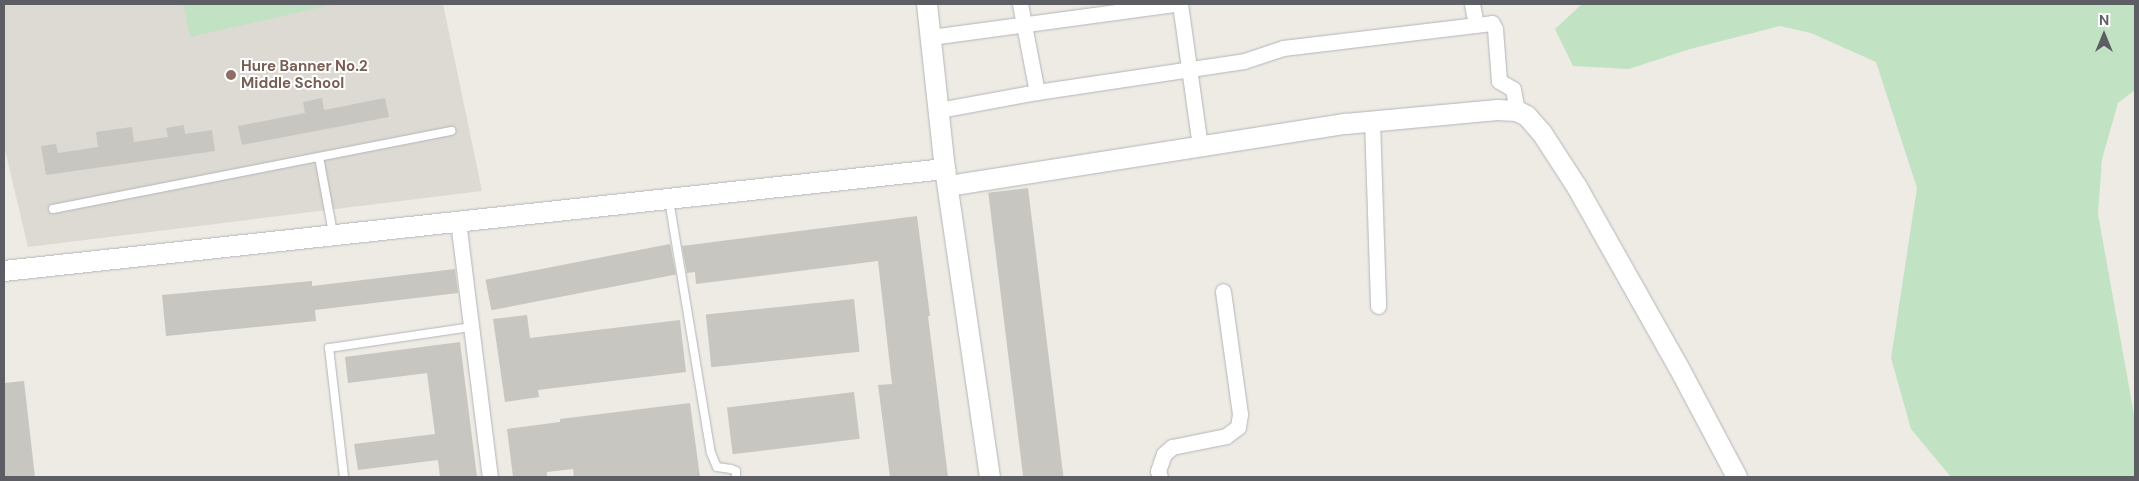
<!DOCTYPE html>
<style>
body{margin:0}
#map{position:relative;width:2139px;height:481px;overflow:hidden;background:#edebe3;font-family:"DM Sans",sans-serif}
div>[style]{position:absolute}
.education>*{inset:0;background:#dcdad2}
.green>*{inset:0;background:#c2e2c4}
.building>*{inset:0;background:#c8c6c0;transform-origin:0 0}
.roads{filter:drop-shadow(0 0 1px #b4b5b9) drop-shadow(0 0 1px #b4b5b9)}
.lane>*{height:8px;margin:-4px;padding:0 4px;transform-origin:4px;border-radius:4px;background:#fff}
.street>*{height:15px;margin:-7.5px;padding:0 7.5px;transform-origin:7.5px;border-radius:7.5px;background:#fff}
.secondary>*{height:20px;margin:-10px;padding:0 10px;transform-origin:10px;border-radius:10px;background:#fff}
.dots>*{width:14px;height:14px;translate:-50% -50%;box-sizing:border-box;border:2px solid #fff;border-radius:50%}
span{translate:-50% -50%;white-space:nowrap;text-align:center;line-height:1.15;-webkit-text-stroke:4px #fff;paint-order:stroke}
.education-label{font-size:15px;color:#785e54;font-weight:700}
.left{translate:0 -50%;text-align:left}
.frame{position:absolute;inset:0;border:5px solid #5c5e63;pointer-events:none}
.north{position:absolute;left:2079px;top:10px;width:50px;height:50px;-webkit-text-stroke:4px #fff;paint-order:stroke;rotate:0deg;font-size:14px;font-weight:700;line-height:20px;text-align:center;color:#5c5e63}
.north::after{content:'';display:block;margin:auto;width:18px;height:22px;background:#5c5e63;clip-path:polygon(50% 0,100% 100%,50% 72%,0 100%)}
</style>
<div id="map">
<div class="education">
<div style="clip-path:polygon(4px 4px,443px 4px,482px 191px,28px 247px,4px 146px)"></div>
</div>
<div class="green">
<div style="clip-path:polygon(183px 4px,335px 4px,190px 37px)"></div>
<div style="clip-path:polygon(1582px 4px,2135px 4px,2135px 90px,2118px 103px,2102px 159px,2098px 214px,2135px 420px,2135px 477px,1951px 477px,1911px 429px,1891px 358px,1917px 188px,1876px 62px,1811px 33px,1780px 26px,1690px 49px,1629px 69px,1573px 66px,1555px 29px)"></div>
</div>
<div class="building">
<div style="clip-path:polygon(322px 98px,324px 110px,385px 98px,389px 117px,242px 145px,238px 126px,305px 113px,303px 102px)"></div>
<div style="clip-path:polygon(184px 125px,185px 134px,212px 130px,215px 151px,46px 175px,41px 146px,56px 144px,58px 153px,98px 147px,96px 132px,132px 127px,134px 142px,168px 137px,166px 128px)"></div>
<div style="left:1028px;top:188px;width:291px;height:40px;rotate:83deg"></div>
<div style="clip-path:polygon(917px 216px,930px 316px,928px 316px,948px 477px,890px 477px,878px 385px,892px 384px,878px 261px,696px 284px,695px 272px,687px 273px,682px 246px)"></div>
<div style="left:670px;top:244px;width:31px;height:188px;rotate:79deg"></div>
<div style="clip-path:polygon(455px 269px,458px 293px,315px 310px,316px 321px,166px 336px,162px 295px,312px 281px,312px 286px)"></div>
<div style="left:854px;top:299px;width:53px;height:149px;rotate:84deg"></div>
<div style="clip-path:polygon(527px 315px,530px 338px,680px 320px,686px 372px,538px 390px,539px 397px,505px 402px,493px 319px)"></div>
<div style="clip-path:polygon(460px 342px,477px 477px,440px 477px,438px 460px,358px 470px,354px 444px,435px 434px,427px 373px,348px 383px,345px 357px)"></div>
<div style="clip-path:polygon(24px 381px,35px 477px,4px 477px,4px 383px)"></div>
<div style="left:854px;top:392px;width:47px;height:128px;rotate:83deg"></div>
<div style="clip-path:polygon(690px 403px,700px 477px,574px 477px,573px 469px,547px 472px,547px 477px,513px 477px,507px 429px,560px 422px,560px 419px)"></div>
</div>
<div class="roads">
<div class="lane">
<div style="left:319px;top:157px;width:77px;rotate:79.6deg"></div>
<div style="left:669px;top:200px;width:256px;rotate:80.6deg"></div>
<div style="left:711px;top:453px;width:15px;rotate:67deg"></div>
<div style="left:717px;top:467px;width:14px;rotate:8deg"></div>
<div style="left:731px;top:469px;width:5px;rotate:22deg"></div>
<div style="left:736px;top:471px;width:6px;rotate:90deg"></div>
<div style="left:53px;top:209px;width:406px;rotate:-11.1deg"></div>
<div style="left:344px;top:477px;width:130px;rotate:-96.6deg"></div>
<div style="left:329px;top:348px;width:144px;rotate:-8.4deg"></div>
</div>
<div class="street">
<div style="left:1020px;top:4px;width:90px;rotate:79.1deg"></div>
<div style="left:1180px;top:4px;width:143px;rotate:82deg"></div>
<div style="left:1472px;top:4px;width:21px;rotate:79deg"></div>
<div style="left:931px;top:37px;width:245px;rotate:-7.7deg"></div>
<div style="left:939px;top:110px;width:100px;rotate:-10.4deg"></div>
<div style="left:1037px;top:92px;width:209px;rotate:-8.5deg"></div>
<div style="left:1244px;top:61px;width:41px;rotate:-18.4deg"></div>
<div style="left:1283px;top:48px;width:210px;rotate:-6.8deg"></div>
<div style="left:1492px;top:23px;width:7px;rotate:63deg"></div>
<div style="left:1495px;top:29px;width:52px;rotate:85.6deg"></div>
<div style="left:1499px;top:81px;width:16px;rotate:30deg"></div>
<div style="left:1513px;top:89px;width:22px;rotate:80deg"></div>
<div style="left:1372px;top:121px;width:185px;rotate:88.1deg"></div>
<div style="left:458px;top:221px;width:258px;rotate:82.9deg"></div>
<div style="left:1160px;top:477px;width:6px;rotate:-108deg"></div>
<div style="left:1158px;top:471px;width:18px;rotate:-71deg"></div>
<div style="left:1164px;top:454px;width:11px;rotate:-41deg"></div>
<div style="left:1172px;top:447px;width:55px;rotate:-11.5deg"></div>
<div style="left:1226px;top:436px;width:15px;rotate:-37deg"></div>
<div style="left:1238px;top:427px;width:13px;rotate:-81deg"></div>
<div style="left:1240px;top:414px;width:124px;rotate:-97.9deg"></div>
</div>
<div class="secondary">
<div style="left:927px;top:4px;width:166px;rotate:83.8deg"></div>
<div style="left:945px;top:169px;width:311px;rotate:81.7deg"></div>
<div style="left:948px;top:186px;width:403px;rotate:-8.9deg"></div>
<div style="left:1346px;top:124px;width:152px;rotate:-5.3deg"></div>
<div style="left:1497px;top:110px;width:20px;rotate:3deg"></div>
<div style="left:1517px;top:111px;width:11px;rotate:27deg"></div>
<div style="left:1527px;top:116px;width:23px;rotate:49deg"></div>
<div style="left:1542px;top:133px;width:64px;rotate:57.1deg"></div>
<div style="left:1577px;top:187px;width:206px;rotate:60.6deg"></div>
<div style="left:1678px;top:366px;width:126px;rotate:62deg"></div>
<div style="left:4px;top:271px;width:947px;rotate:-6.19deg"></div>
</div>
</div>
<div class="dots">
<div style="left:231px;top:75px;background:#8d6e63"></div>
</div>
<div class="education-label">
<span class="left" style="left:241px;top:75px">Hure Banner No.2<br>Middle School</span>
</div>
<div class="frame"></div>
<div class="north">N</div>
</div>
